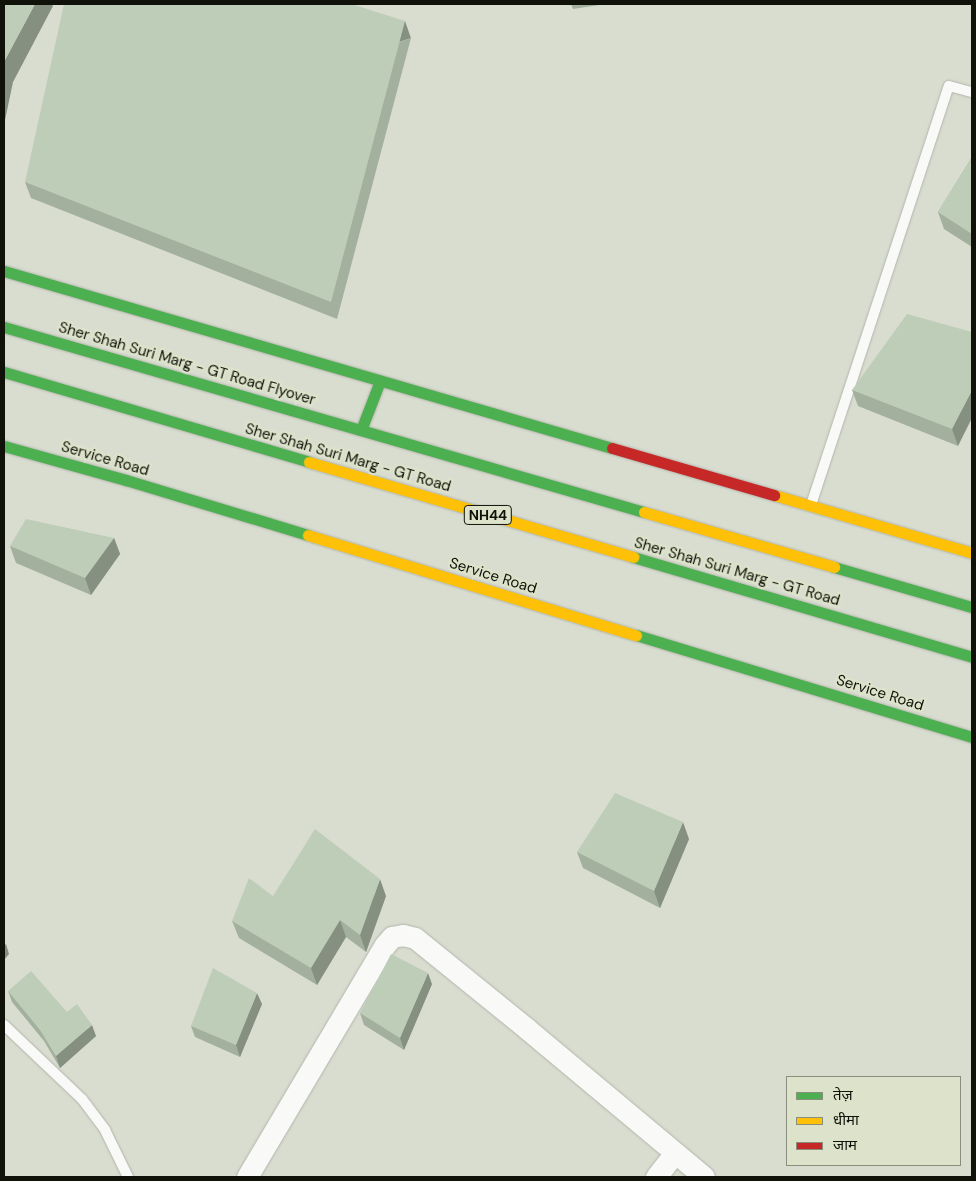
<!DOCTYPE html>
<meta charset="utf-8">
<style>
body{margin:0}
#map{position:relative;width:976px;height:1181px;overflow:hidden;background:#d9ddd0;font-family:"DM Sans","Noto Sans Devanagari",sans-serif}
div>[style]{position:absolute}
.roads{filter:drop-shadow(0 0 1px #b2b5ab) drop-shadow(0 0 1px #b2b5ab)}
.lane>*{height:10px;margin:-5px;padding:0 5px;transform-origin:5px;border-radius:5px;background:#f9faf8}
.street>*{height:21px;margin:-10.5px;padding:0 10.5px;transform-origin:10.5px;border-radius:10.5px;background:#f9faf8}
.fast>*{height:11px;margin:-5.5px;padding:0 5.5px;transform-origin:5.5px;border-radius:5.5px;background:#4caf50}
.slow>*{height:11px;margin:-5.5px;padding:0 5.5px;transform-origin:5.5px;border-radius:5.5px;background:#ffc107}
.jam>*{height:11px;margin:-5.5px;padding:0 5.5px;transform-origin:5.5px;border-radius:5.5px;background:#c62828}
.wall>*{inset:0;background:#a3b09e}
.shaded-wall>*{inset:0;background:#859081;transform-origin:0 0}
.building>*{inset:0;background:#becdb8}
span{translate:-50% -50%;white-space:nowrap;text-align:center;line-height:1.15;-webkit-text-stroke:4.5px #dce3ca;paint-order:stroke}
.shield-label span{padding:1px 4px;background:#dce3ca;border:1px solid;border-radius:4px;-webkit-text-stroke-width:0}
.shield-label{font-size:14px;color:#10120a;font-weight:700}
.street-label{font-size:15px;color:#10120a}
.frame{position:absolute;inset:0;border:5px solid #10120a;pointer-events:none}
.legend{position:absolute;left:786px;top:1076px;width:175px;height:90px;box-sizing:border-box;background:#dce3ca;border:1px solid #8a8f7d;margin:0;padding:6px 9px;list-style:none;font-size:15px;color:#10120a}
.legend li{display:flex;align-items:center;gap:10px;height:25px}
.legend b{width:25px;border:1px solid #8a8f7d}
</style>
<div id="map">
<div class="roads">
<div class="lane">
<div style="left:811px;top:505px;width:441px;rotate:-71.8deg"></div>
<div style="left:949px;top:86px;width:24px;rotate:15deg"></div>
<div style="left:4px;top:1025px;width:108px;rotate:43.5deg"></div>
<div style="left:82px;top:1099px;width:39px;rotate:53deg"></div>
<div style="left:105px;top:1130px;width:52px;rotate:63.9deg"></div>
</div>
<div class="street">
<div style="left:247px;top:1177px;width:270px;rotate:-59.3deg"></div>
<div style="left:385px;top:945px;width:11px;rotate:-49deg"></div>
<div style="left:392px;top:937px;width:11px;rotate:-10deg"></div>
<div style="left:403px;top:935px;width:12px;rotate:14deg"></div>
<div style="left:415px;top:938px;width:143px;rotate:39deg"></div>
<div style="left:526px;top:1028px;width:232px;rotate:39.9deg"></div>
<div style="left:656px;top:1177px;width:29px;rotate:-52deg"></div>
</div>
<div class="fast">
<div style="left:4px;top:271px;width:633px;rotate:16.23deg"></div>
<div style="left:4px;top:327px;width:666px;rotate:16.12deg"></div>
<div style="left:4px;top:372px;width:318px;rotate:16.4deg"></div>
<div style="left:361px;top:430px;width:53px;rotate:-68.8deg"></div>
<div style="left:4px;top:446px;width:127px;rotate:15.6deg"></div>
<div style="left:126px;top:480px;width:190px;rotate:16.8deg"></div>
<div style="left:633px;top:557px;width:353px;rotate:16.4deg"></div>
<div style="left:834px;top:567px;width:144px;rotate:16.2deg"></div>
<div style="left:636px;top:635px;width:351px;rotate:16.9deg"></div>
</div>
<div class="slow">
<div style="left:309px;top:462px;width:338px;rotate:16.3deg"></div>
<div style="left:774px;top:495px;width:206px;rotate:16.3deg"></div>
<div style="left:644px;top:512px;width:198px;rotate:16.1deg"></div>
<div style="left:308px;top:535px;width:343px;rotate:17deg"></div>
</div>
<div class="jam">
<div style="left:612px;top:448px;width:169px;rotate:16.2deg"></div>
</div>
</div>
<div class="wall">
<div style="clip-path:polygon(571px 4px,606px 4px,573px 9px)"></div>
<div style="clip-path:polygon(411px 38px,337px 319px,31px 198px,25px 182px)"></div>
<div style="clip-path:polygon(972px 157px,972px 247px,944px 229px,938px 212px)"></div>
<div style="clip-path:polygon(972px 332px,958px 446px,858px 406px,852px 390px)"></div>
<div style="clip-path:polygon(114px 538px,120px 554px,91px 595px,16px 563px,10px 546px)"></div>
<div style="clip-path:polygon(689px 839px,660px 908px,583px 868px,577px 852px)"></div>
<div style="clip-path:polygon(273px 896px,386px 896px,366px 952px,346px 937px,317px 985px,239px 938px,232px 921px)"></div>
<div style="clip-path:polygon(432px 984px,404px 1050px,364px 1025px,360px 1013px)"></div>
<div style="clip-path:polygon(8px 991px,67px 1012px,96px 1036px,60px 1068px,44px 1041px,12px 1002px)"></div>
<div style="clip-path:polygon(262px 1004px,240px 1057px,195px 1037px,191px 1026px)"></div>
</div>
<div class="shaded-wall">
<div style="clip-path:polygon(35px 4px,52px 4px,53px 6px,13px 82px,4px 125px,4px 68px,5px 60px)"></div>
<div style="left:405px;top:21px;width:18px;height:291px;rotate:71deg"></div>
<div style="clip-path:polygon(972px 390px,972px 418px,958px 446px,952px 429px)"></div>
<div style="clip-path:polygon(114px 538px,120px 554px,91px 595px,85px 578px)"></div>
<div style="clip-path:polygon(683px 822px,689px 839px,660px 908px,654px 891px)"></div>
<div style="clip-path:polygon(380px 879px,386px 896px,366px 952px,360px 935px)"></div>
<div style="clip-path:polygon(340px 920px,346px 937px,317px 985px,311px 968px)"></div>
<div style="clip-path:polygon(6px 944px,9px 954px,4px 960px,4px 946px)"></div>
<div style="clip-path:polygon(428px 973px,432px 984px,404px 1050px,400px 1038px)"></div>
<div style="clip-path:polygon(257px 993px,262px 1004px,240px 1057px,236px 1045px)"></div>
<div style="clip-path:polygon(92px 1025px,96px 1036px,60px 1068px,56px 1056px)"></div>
</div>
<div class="building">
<div style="clip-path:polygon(4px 4px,35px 4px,5px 60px,4px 68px)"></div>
<div style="clip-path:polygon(64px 4px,351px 4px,405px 21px,331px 302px,25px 182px)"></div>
<div style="clip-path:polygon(972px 157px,972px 234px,938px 212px)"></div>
<div style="clip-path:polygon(907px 314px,972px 332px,972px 390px,952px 429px,852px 390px)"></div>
<div style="clip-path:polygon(26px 519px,114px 538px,85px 578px,10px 546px)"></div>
<div style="clip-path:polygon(615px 793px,683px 822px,654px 891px,577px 852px)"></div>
<div style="clip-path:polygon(315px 829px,380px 879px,360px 935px,340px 920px,311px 968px,232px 921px,249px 878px,273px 896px)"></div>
<div style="clip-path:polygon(391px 954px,428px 973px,400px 1038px,360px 1013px)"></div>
<div style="clip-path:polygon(213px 968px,257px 993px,236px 1045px,191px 1026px)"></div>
<div style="clip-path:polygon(31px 971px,67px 1012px,77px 1004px,92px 1025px,56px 1056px,40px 1030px,8px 991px)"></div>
</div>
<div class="shield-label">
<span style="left:488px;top:515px">NH44</span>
</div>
<div class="street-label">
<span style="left:187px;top:364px;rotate:16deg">Sher Shah Suri Marg - GT Road Flyover</span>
<span style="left:348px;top:458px;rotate:16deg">Sher Shah Suri Marg - GT Road</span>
<span style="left:105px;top:459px;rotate:16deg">Service Road</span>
<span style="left:737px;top:572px;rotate:16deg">Sher Shah Suri Marg - GT Road</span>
<span style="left:493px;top:576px;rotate:17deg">Service Road</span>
<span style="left:880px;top:693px;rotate:17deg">Service Road</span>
</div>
<div class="frame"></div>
<ul class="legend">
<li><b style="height:6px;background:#4caf50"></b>तेज़</li>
<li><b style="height:6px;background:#ffc107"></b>धीमा</li>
<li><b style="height:6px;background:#c62828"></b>जाम</li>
</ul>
</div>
